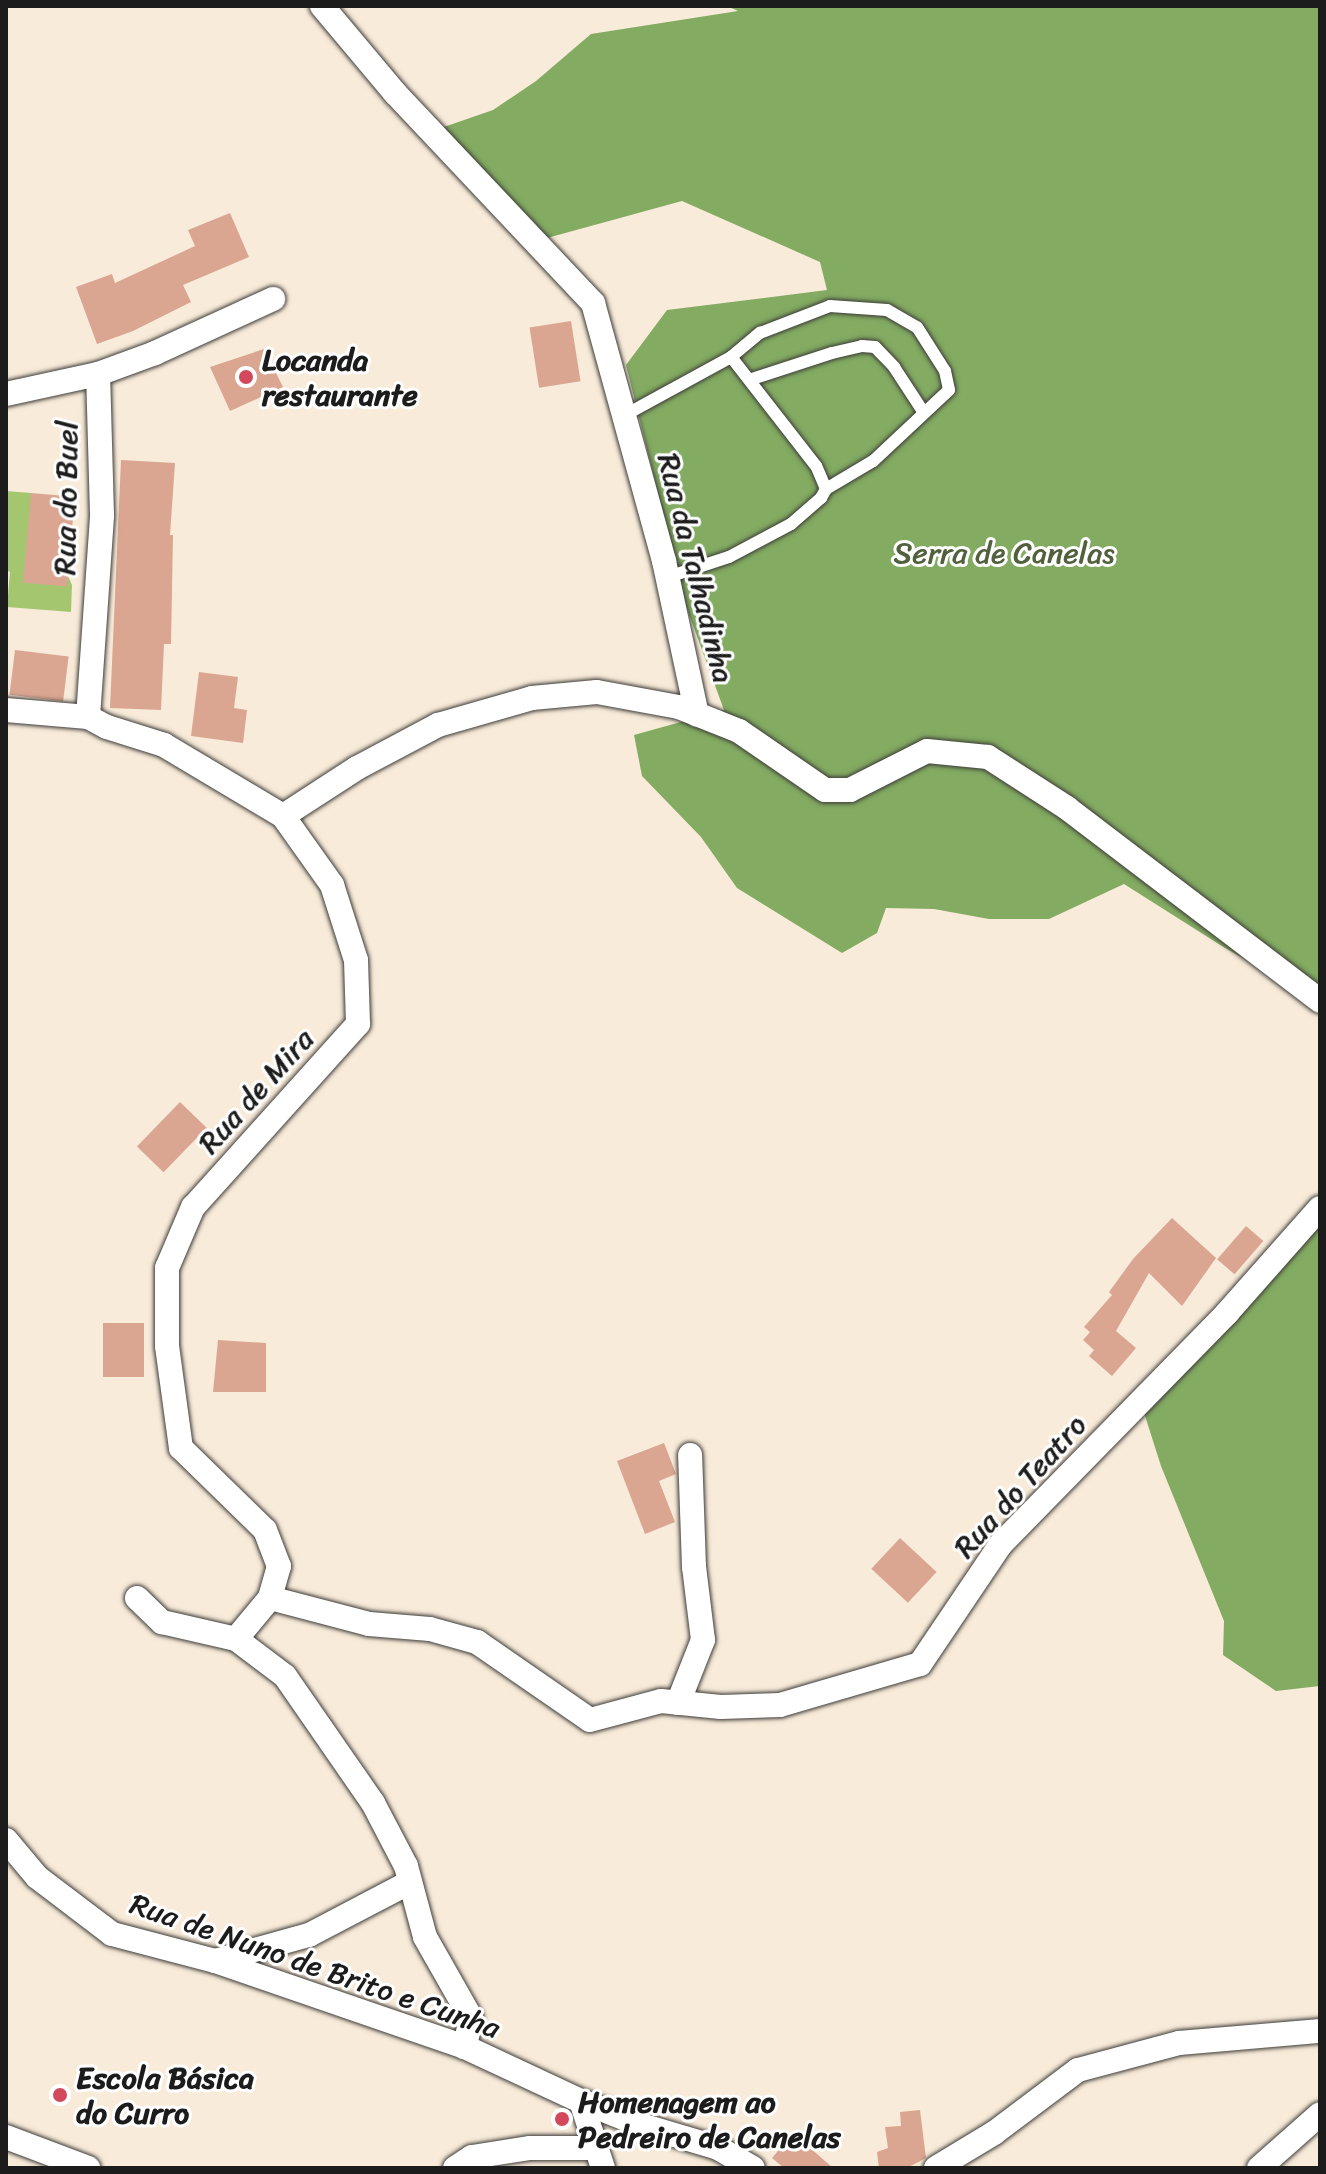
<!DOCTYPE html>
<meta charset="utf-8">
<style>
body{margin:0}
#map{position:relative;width:1326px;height:2174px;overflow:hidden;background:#f8ebd9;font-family:Sriracha,sans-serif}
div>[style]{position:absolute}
.green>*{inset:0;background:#a4c66f}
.forest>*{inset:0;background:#83ab62}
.building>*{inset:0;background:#daa692;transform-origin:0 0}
.roads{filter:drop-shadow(0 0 2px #3d3b38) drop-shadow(0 0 2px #3d3b38)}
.service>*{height:12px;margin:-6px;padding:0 6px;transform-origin:6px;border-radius:6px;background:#fff}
.minor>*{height:24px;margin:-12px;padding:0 12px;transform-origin:12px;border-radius:12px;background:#fff}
.dots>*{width:22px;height:22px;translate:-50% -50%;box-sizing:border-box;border:4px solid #fff;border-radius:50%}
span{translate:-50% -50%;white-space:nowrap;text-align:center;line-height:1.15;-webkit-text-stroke:6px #fff;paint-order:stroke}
.poi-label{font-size:30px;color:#1c1c1c;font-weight:700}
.left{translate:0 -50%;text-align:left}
.street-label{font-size:30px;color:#1c1c1c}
.park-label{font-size:30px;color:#52603d}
.frame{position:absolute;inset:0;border:8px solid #1c1c1c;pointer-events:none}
</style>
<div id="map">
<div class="green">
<div style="clip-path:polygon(6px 491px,31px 493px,72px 585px,71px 612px,7px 607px,10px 572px,6px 570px)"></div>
</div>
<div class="forest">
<div style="clip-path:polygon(727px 6px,1320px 6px,1320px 1001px,1225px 948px,1124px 884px,1049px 919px,989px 919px,934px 909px,886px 908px,877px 933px,842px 953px,737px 888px,701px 837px,642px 776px,634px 735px,724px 710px,687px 609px,626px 365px,667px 310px,827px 290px,820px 262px,682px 201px,547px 238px,441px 128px,493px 110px,536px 81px,591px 34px,738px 11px)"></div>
<div style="clip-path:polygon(1320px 1206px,1320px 1686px,1276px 1691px,1223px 1655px,1224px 1621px,1161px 1466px,1139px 1397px)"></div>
</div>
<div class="building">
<div style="clip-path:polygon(230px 213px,249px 257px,183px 285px,191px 302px,133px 331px,97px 344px,76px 287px,112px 274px,115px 283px,195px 246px,188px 230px)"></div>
<div style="left:571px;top:321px;width:61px;height:42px;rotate:81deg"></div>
<div style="clip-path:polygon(264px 349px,283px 387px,230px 411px,210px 367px)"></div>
<div style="clip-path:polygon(121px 460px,175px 463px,170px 535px,173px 535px,171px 644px,164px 644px,161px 710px,110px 708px)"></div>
<div style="left:31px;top:493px;width:44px;height:90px;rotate:5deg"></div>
<div style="left:15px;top:650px;width:54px;height:45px;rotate:7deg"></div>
<div style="clip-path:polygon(199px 672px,238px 677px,234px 708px,247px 710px,243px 743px,191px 736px)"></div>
<div style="left:180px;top:1102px;width:37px;height:62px;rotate:44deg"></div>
<div style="clip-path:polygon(1172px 1218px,1216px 1258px,1182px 1306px,1149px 1273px,1116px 1331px,1136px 1348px,1112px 1376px,1089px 1356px,1094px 1350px,1083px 1340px,1090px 1332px,1084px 1327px,1112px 1295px,1109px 1292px,1133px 1259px)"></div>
<div style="left:1246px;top:1226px;width:23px;height:44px;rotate:41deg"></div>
<div style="left:144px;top:1323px;width:54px;height:41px;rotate:90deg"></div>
<div style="clip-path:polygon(218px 1340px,266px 1343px,266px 1392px,213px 1392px)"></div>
<div style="clip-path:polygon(664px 1443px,676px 1474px,659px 1481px,675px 1522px,645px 1534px,617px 1461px)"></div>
<div style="left:900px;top:1538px;width:50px;height:42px;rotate:43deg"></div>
<div style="clip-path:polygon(920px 2110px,926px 2158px,907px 2168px,879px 2168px,877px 2152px,888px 2148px,885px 2127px,901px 2126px,900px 2112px)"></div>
<div style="clip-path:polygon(793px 2133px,833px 2168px,784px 2168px,772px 2158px)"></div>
</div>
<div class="roads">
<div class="service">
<div style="left:752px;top:379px;width:84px;rotate:-18deg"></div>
<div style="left:832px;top:353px;width:31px;rotate:-13deg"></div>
<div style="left:862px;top:346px;width:13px;rotate:4deg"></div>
<div style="left:875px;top:347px;width:28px;rotate:46deg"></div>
<div style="left:894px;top:367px;width:55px;rotate:56.9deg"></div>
<div style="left:625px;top:415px;width:121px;rotate:-28.7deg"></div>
<div style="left:731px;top:357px;width:38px;rotate:-40deg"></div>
<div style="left:760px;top:333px;width:75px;rotate:-21.1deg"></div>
<div style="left:830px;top:306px;width:57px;rotate:4deg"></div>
<div style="left:887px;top:310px;width:34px;rotate:30deg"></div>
<div style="left:917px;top:327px;width:52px;rotate:57.5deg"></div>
<div style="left:945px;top:371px;width:19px;rotate:78deg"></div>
<div style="left:949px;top:390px;width:104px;rotate:136.9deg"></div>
<div style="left:873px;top:461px;width:55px;rotate:149.2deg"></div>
<div style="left:668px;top:577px;width:64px;rotate:-18.2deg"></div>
<div style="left:729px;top:557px;width:70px;rotate:-28deg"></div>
<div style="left:791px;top:524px;width:40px;rotate:-41deg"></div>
<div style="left:821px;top:498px;width:10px;rotate:-61deg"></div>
<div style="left:826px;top:489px;width:25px;rotate:-113deg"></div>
<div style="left:816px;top:466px;width:138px;rotate:-127.9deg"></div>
</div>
<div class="minor">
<div style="left:322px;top:6px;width:114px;rotate:50deg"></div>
<div style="left:395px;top:93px;width:289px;rotate:46.7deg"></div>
<div style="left:593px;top:303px;width:268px;rotate:74.6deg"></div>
<div style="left:664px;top:561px;width:157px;rotate:77.9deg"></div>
<div style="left:6px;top:394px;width:94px;rotate:-12.3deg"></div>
<div style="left:98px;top:374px;width:61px;rotate:-20.2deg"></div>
<div style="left:155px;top:353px;width:130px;rotate:-24.6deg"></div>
<div style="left:6px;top:710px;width:82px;rotate:4.9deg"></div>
<div style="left:88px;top:717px;width:21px;rotate:28deg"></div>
<div style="left:107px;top:727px;width:60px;rotate:17.5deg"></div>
<div style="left:164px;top:745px;width:139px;rotate:30.8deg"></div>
<div style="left:283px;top:816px;width:85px;rotate:54.6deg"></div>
<div style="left:332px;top:885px;width:79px;rotate:72.3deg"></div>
<div style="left:356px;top:960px;width:64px;rotate:88.2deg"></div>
<div style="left:358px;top:1024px;width:246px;rotate:132deg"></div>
<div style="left:193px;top:1207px;width:66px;rotate:113.1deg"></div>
<div style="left:167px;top:1268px;width:78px;rotate:90deg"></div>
<div style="left:167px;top:1346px;width:103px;rotate:82.2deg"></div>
<div style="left:181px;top:1448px;width:117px;rotate:44.3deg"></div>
<div style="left:265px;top:1530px;width:39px;rotate:69deg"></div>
<div style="left:279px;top:1566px;width:33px;rotate:106deg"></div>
<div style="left:270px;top:1598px;width:53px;rotate:129.7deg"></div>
<div style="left:88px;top:717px;width:202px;rotate:-86deg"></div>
<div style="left:102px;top:515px;width:141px;rotate:-91.6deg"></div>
<div style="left:283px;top:816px;width:88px;rotate:-33deg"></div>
<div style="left:357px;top:768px;width:92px;rotate:-28deg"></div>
<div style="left:438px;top:725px;width:98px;rotate:-16deg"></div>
<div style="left:532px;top:698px;width:65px;rotate:-5.3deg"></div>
<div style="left:597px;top:692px;width:83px;rotate:10.4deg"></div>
<div style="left:679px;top:707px;width:65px;rotate:21.8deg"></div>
<div style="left:739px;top:731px;width:104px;rotate:34.5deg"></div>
<div style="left:825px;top:790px;width:25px"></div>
<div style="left:850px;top:790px;width:86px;rotate:-26.9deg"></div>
<div style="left:927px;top:751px;width:61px;rotate:5.6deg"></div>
<div style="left:988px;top:757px;width:94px;rotate:32.8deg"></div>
<div style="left:1067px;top:808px;width:318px;rotate:37.3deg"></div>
<div style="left:137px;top:1598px;width:35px;rotate:44deg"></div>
<div style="left:162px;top:1622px;width:76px;rotate:12.9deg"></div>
<div style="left:236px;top:1639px;width:61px;rotate:37.1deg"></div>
<div style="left:285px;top:1676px;width:155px;rotate:55.3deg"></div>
<div style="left:373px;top:1803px;width:71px;rotate:62.4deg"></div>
<div style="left:406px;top:1866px;width:73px;rotate:75deg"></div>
<div style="left:425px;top:1937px;width:93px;rotate:60.4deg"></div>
<div style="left:471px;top:2018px;width:30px;rotate:102deg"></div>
<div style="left:270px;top:1598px;width:102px;rotate:14.7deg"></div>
<div style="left:369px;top:1624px;width:61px;rotate:4.7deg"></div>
<div style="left:430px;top:1629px;width:49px;rotate:15.5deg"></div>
<div style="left:477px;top:1642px;width:137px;rotate:34.6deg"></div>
<div style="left:590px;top:1720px;width:73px;rotate:-15deg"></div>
<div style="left:661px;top:1701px;width:60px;rotate:5.7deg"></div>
<div style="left:721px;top:1707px;width:59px;rotate:-1.9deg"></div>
<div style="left:780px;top:1705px;width:146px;rotate:-16.3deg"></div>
<div style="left:920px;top:1664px;width:145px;rotate:-56deg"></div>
<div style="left:1001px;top:1544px;width:323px;rotate:-45.6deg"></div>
<div style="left:1227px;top:1313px;width:140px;rotate:-48.5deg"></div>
<div style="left:678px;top:1703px;width:68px;rotate:-68.4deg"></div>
<div style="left:703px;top:1640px;width:74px;rotate:-97deg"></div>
<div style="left:694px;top:1567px;width:112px;rotate:-92deg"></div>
<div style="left:6px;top:1840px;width:48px;rotate:50deg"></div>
<div style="left:37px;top:1877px;width:94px;rotate:37.2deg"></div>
<div style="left:112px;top:1934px;width:106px;rotate:14.7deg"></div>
<div style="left:215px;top:1961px;width:264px;rotate:19deg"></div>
<div style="left:465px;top:2047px;width:128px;rotate:25deg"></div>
<div style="left:581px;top:2101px;width:65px;rotate:21.8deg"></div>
<div style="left:641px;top:2125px;width:80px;rotate:16.6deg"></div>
<div style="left:718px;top:2148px;width:40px;rotate:29.7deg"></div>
<div style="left:215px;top:1961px;width:98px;rotate:-15.5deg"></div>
<div style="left:309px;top:1935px;width:114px;rotate:-27.7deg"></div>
<div style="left:581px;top:2101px;width:71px;rotate:71.8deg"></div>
<div style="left:6px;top:2137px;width:88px;rotate:20.7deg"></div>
<div style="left:455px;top:2168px;width:20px;rotate:-33deg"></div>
<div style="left:472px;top:2157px;width:59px;rotate:-8.8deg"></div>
<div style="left:530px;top:2148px;width:65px"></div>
<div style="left:936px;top:2168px;width:68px;rotate:-31.1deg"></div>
<div style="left:994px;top:2133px;width:105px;rotate:-36.9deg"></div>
<div style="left:1078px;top:2070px;width:105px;rotate:-15deg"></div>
<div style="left:1179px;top:2043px;width:142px;rotate:-4.9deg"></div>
<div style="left:1259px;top:2168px;width:81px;rotate:-41.5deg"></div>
</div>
</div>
<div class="dots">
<div style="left:246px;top:377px;background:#d1495b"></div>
<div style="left:60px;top:2095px;background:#d1495b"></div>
<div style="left:562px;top:2119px;background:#d1495b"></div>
</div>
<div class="poi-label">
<span class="left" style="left:262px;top:377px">Locanda<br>restaurante</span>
<span class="left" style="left:76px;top:2095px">Escola Básica<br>do Curro</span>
<span class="left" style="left:578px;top:2119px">Homenagem ao<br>Pedreiro de Canelas</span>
</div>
<div class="street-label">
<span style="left:66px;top:498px;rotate:-89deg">Rua do Buel</span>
<span style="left:696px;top:568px;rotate:76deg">Rua da Talhadinha</span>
<span style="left:256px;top:1091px;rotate:-48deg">Rua de Mira</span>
<span style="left:1020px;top:1486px;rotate:-48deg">Rua do Teatro</span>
<span style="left:315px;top:1966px;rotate:19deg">Rua de Nuno de Brito e Cunha</span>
</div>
<div class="park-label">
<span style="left:1004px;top:553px">Serra de Canelas</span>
</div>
<div class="frame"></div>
</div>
